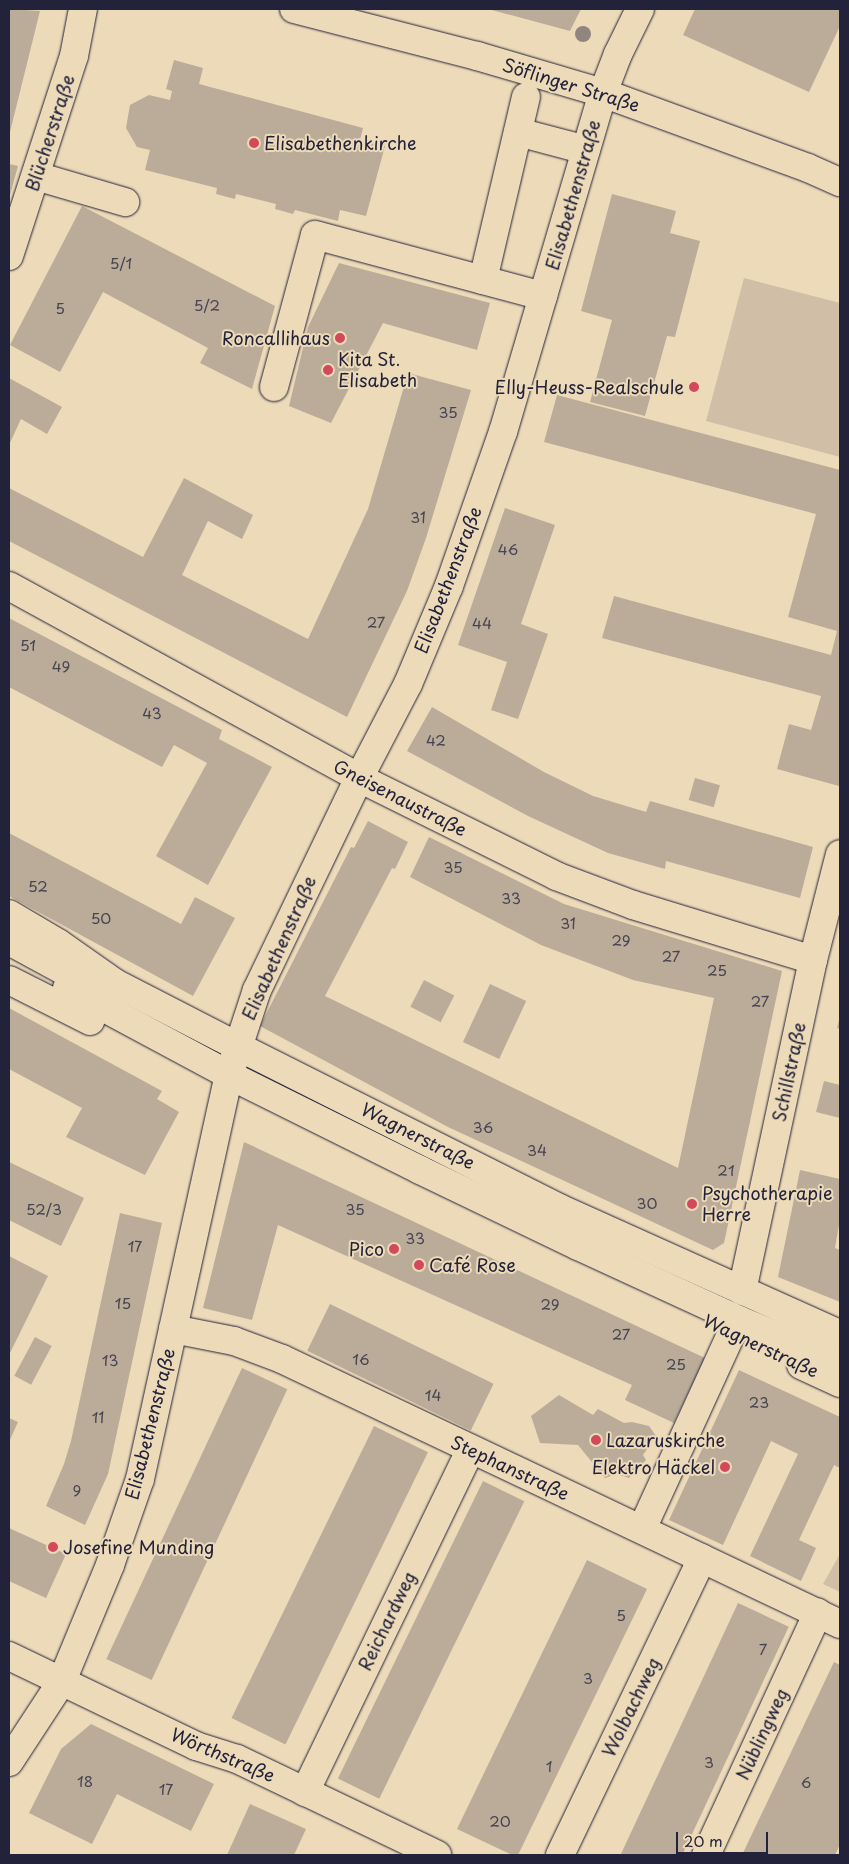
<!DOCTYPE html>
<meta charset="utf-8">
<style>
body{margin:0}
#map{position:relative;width:849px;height:1864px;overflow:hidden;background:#eddab8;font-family:"Playpen Sans",sans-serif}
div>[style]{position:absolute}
.green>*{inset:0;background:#d0bfa6}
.building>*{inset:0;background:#baac99;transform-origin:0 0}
.roads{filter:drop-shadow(0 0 1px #22223b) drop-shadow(0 0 1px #22223b)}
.minor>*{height:28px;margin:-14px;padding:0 14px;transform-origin:14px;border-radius:14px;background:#eddab8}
.trees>*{width:16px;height:16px;margin:-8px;border-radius:50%;background:#91867f}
.dots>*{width:14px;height:14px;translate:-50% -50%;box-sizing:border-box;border:2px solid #eddab8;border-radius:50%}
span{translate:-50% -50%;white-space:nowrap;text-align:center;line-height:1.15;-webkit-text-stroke:4px #eddab8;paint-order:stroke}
.number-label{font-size:15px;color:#484452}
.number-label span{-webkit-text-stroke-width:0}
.street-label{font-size:18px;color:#22223b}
.poi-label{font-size:18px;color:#22223b}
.left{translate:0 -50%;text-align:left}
.right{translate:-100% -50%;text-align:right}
.frame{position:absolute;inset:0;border:10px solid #22223b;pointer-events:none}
.scale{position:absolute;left:676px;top:1832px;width:92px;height:22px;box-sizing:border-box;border:2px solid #22223b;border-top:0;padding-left:6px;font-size:15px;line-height:18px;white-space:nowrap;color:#22223b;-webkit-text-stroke:4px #eddab8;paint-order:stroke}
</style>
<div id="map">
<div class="green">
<div style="clip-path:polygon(744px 278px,840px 303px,840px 457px,706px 421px)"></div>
<div style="clip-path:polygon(840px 1554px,840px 1592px,823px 1584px)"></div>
</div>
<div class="building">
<div style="clip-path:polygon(9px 9px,40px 11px,9px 136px)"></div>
<div style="clip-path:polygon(488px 9px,581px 9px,570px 31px)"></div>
<div style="clip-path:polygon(695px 9px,840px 9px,840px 26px,809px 92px,683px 35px)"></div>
<div style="clip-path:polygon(174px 60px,203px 68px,199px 84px,363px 128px,360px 140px,385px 146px,366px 216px,340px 210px,338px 221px,295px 210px,293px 214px,275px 209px,276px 204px,236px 194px,235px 199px,216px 194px,217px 188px,145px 170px,150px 150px,137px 147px,126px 128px,130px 105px,149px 95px,170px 100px,172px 91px,166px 89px)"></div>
<div style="clip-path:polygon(9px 164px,18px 166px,9px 199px)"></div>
<div style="clip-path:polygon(612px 194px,676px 211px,670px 233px,700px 241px,675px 337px,667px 336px,645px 416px,590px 402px,612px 320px,581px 311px)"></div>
<div style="clip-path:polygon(82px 206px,275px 306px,252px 389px,200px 363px,208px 348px,103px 292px,60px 372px,10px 345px)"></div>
<div style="clip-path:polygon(339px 263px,490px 303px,477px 350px,383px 323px,331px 423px,289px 406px,308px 327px)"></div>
<div style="clip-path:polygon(408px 373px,471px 390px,426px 538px,407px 591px,347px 717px,9px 541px,9px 488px,143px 557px,184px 478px,253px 515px,242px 539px,208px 521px,182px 575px,308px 639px,368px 509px)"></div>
<div style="clip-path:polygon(9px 378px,62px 407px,47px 434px,21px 419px,9px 445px)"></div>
<div style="clip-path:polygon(557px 395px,840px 470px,839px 786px,777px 769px,789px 724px,811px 730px,821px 696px,602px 638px,614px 596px,831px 655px,837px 631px,788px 617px,816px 514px,544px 442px)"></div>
<div style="clip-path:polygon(505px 508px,555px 525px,521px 624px,548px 634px,518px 719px,491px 710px,507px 662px,458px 645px)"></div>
<div style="clip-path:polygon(9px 618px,222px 730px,219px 739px,272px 767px,208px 885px,156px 856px,207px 763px,174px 745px,162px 767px,9px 687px)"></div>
<div style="clip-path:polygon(432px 707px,544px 772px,593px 796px,646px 812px,650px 801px,813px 847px,800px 898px,666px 861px,665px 869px,608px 853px,528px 816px,407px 751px)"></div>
<div style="left:695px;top:778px;width:26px;height:23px;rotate:16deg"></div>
<div style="clip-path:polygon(368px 821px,408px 842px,395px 869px,392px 868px,325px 996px,678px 1168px,714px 998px,633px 980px,541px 945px,410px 877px,429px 837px,564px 904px,782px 971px,724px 1243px,713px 1250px,448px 1127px,260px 1026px,351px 847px,354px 848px)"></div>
<div style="clip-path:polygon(9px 833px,181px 924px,195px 897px,235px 918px,193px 996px,9px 896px)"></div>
<div style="left:424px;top:980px;width:34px;height:30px;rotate:27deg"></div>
<div style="left:490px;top:984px;width:40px;height:64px;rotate:25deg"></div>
<div style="clip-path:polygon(9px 1008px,162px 1091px,157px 1099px,179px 1112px,145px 1175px,66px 1137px,82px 1108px,9px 1069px)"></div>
<div style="clip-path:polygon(840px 1017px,840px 1029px,837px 1028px)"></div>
<div style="clip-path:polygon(824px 1081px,840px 1085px,840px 1118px,816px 1112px)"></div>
<div style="clip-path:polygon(244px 1142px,705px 1358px,674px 1423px,625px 1400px,632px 1385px,278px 1225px,252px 1320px,203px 1308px)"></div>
<div style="clip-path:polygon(9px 1162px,84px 1198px,61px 1246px,9px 1220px)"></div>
<div style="clip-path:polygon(800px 1170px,840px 1179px,840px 1219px,835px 1248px,840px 1250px,840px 1302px,778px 1277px)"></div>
<div style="clip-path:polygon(120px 1213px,162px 1223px,108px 1474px,85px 1525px,46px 1506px,64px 1464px,71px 1441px)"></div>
<div style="clip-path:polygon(9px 1256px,48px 1276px,9px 1355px)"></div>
<div style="left:330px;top:1304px;width:182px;height:52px;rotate:26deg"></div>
<div style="left:35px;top:1337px;width:19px;height:44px;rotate:28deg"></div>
<div style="left:242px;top:1368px;width:50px;height:321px;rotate:25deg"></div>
<div style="clip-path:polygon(739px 1370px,840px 1417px,840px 1468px,834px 1465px,799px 1540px,816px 1548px,801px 1581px,750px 1556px,798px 1454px,771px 1441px,723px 1545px,669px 1520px)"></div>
<div style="clip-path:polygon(559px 1395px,593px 1415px,598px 1409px,624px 1423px,632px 1422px,649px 1426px,656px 1436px,643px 1455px,646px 1460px,629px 1478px,617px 1474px,605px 1478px,578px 1445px,540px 1443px,531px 1416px)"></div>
<div style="clip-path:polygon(9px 1418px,18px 1422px,9px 1442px)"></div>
<div style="left:374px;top:1426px;width:60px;height:325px;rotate:26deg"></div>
<div style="left:483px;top:1481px;width:46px;height:331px;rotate:26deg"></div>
<div style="clip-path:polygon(9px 1528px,66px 1554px,46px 1598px,9px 1581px)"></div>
<div style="clip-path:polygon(587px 1560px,647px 1589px,518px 1855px,512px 1855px,457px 1829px)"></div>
<div style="left:738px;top:1603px;width:56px;height:280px;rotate:25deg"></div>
<div style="clip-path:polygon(834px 1662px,840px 1665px,840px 1844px,835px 1855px,742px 1855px)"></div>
<div style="clip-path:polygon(91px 1724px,214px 1784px,191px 1831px,117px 1794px,92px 1844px,29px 1813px,61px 1749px)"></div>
<div style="clip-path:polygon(250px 1804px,306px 1829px,294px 1855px,227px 1855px)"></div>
</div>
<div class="roads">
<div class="minor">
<div style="left:294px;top:9px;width:189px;rotate:14.4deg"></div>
<div style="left:477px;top:56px;width:131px;rotate:16.4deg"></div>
<div style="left:603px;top:93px;width:218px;rotate:20.1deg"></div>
<div style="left:808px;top:168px;width:35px;rotate:24deg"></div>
<div style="left:518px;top:132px;width:70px;rotate:14.8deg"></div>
<div style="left:36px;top:176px;width:93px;rotate:16.3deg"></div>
<div style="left:9px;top:256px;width:210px;rotate:-72deg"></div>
<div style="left:74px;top:56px;width:48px;rotate:-79.2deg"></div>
<div style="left:483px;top:280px;width:188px;rotate:-76.8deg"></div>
<div style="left:274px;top:387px;width:157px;rotate:-74.9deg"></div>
<div style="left:315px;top:235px;width:236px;rotate:15deg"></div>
<div style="left:9px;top:586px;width:399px;rotate:28.7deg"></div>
<div style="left:359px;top:778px;width:220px;rotate:26.4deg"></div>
<div style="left:556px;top:876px;width:82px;rotate:20.6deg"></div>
<div style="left:633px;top:905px;width:188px;rotate:17deg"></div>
<div style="left:9px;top:914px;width:57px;rotate:30.6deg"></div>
<div style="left:58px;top:943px;width:70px;rotate:35.1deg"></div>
<div style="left:115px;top:983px;width:137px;rotate:27.3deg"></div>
<div style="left:237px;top:1046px;width:360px;rotate:26.7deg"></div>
<div style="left:559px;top:1208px;width:308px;rotate:24.2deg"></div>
<div style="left:9px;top:941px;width:99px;rotate:28.4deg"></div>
<div style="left:9px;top:980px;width:91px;rotate:26.8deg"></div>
<div style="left:67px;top:988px;width:184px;rotate:28.2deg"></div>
<div style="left:229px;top:1075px;width:213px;rotate:26.4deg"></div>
<div style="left:420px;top:1170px;width:175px;rotate:25.7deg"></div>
<div style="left:578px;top:1246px;width:177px;rotate:24.7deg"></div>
<div style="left:739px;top:1320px;width:109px;rotate:22.6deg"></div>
<div style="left:742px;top:1291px;width:339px;rotate:-77.9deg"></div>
<div style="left:813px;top:960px;width:109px;rotate:-75.7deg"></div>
<div style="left:173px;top:1329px;width:62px;rotate:11.1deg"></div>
<div style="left:234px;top:1341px;width:51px;rotate:20.6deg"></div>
<div style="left:282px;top:1359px;width:618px;rotate:25.4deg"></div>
<div style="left:801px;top:1365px;width:43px;rotate:24.8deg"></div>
<div style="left:642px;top:1529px;width:217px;rotate:-65.4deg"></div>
<div style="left:9px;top:1656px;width:208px;rotate:25.7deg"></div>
<div style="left:196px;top:1746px;width:43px;rotate:17.6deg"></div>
<div style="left:237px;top:1759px;width:222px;rotate:25.6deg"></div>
<div style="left:9px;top:1762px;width:97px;rotate:-56.8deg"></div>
<div style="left:62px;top:1681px;width:126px;rotate:-67.5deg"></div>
<div style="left:110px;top:1565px;width:91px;rotate:-70.8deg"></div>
<div style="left:140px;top:1479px;width:414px;rotate:-77.6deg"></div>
<div style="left:229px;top:1075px;width:89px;rotate:-71.8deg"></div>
<div style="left:257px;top:990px;width:235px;rotate:-64.3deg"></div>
<div style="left:359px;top:778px;width:106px;rotate:-62.5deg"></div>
<div style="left:408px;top:684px;width:106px;rotate:-67.3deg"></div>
<div style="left:449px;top:586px;width:163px;rotate:-70.7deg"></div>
<div style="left:503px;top:432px;width:353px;rotate:-73.6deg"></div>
<div style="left:603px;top:93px;width:42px;rotate:-69deg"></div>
<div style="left:618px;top:54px;width:50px;rotate:-63.9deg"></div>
<div style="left:305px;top:1792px;width:380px;rotate:-64.2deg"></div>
<div style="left:560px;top:1855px;width:329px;rotate:-64.4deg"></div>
<div style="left:706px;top:1855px;width:267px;rotate:-65.2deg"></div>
</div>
</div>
<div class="trees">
<div style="left:583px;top:34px"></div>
</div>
<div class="dots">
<div style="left:254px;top:143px;background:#d1495b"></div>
<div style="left:340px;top:338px;background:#d1495b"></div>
<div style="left:328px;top:370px;background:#d1495b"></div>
<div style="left:694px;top:387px;background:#d1495b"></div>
<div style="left:692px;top:1204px;background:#d1495b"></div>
<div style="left:394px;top:1249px;background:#d1495b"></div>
<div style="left:419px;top:1265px;background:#d1495b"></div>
<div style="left:596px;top:1440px;background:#d1495b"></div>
<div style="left:725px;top:1467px;background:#d1495b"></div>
<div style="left:53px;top:1547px;background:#d1495b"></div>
</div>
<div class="number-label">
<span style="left:121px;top:263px">5/1</span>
<span style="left:207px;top:305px">5/2</span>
<span style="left:60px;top:308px">5</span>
<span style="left:448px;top:412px">35</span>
<span style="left:418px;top:517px">31</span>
<span style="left:508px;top:549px">46</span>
<span style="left:376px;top:622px">27</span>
<span style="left:482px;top:623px">44</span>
<span style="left:28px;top:645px">51</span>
<span style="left:61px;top:666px">49</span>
<span style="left:152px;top:713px">43</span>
<span style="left:436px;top:740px">42</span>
<span style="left:453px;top:867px">35</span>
<span style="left:38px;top:886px">52</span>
<span style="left:511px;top:898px">33</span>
<span style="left:101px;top:918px">50</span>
<span style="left:568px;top:923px">31</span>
<span style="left:621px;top:940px">29</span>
<span style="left:671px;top:956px">27</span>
<span style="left:717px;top:970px">25</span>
<span style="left:760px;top:1001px">27</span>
<span style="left:483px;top:1127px">36</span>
<span style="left:537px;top:1150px">34</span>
<span style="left:726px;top:1170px">21</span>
<span style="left:647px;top:1203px">30</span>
<span style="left:44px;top:1209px">52/3</span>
<span style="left:355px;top:1209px">35</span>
<span style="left:415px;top:1238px">33</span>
<span style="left:135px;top:1246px">17</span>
<span style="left:123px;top:1303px">15</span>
<span style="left:550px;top:1304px">29</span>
<span style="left:621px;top:1334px">27</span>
<span style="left:361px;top:1359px">16</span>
<span style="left:110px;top:1360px">13</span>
<span style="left:676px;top:1364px">25</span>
<span style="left:433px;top:1395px">14</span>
<span style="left:759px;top:1402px">23</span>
<span style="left:98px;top:1417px">11</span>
<span style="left:77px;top:1490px">9</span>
<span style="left:621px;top:1615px">5</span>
<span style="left:763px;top:1649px">7</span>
<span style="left:588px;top:1678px">3</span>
<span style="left:709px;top:1762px">3</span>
<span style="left:549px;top:1766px">1</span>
<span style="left:85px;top:1781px">18</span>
<span style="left:806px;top:1782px">6</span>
<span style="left:166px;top:1789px">17</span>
<span style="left:500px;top:1821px">20</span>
</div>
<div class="street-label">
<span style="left:571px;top:85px;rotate:17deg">Söflinger Straße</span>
<span style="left:50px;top:133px;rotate:-72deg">Blücherstraße</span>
<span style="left:573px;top:195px;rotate:-74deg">Elisabethenstraße</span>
<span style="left:448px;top:580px;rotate:-69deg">Elisabethenstraße</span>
<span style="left:400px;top:798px;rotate:27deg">Gneisenaustraße</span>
<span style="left:279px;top:948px;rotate:-66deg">Elisabethenstraße</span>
<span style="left:789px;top:1072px;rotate:-78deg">Schillstraße</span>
<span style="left:418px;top:1136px;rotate:27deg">Wagnerstraße</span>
<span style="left:761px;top:1346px;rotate:25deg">Wagnerstraße</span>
<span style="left:150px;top:1424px;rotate:-76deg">Elisabethenstraße</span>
<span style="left:510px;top:1468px;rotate:25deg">Stephanstraße</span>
<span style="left:387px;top:1621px;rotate:-64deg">Reichardweg</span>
<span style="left:631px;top:1707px;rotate:-64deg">Wolbachweg</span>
<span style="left:762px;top:1734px;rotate:-65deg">Nüblingweg</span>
<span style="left:223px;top:1755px;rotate:23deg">Wörthstraße</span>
</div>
<div class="poi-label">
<span class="left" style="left:264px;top:143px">Elisabethenkirche</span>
<span class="right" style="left:330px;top:338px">Roncallihaus</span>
<span class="left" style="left:338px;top:370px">Kita St.<br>Elisabeth</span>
<span class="right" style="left:684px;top:387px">Elly-Heuss-Realschule</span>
<span class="left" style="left:702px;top:1204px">Psychotherapie<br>Herre</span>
<span class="right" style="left:384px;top:1249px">Pico</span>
<span class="left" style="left:429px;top:1265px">Café Rose</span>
<span class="left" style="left:606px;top:1440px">Lazaruskirche</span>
<span class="right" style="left:715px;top:1467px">Elektro Häckel</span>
<span class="left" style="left:63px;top:1547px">Josefine Munding</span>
</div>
<div class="frame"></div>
<div class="scale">20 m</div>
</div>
